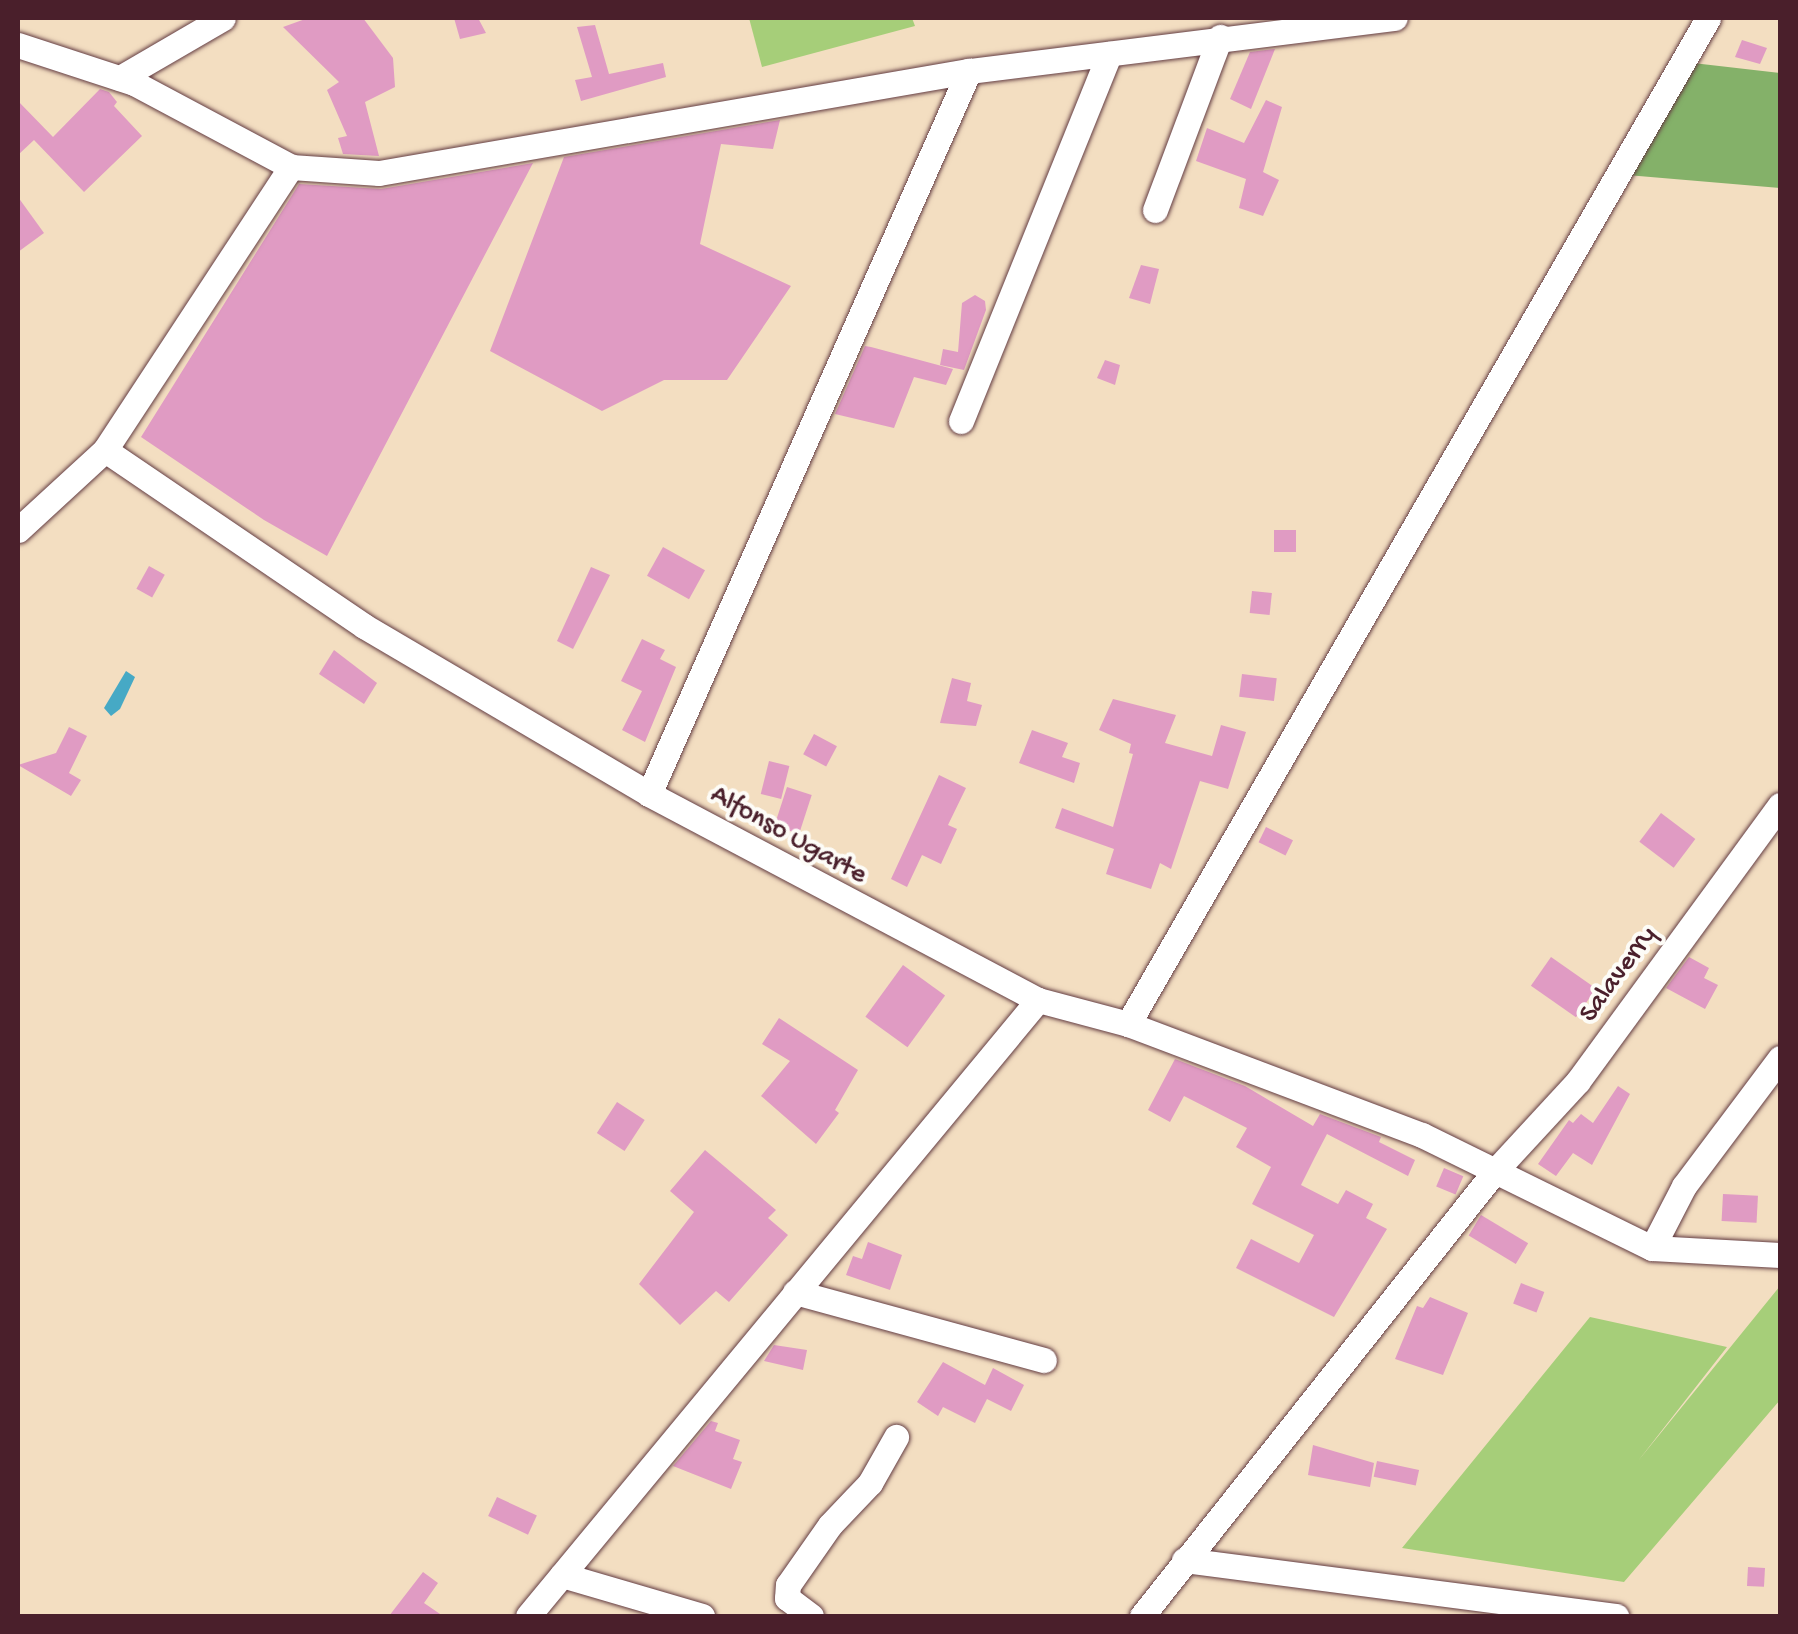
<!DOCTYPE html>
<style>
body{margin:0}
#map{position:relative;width:1798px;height:1634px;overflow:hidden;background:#f3dec1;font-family:"Gochi Hand",sans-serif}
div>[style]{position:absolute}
.green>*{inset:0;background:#a6ce79}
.forest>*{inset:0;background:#84b169}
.water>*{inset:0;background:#46a9c5}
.building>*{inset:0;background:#e09bc3;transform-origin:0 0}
.roads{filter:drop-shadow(0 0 2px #633c42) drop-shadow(0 0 2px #633c42)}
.minor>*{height:25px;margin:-12.5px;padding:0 12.5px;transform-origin:12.5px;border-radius:12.5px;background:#fff}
span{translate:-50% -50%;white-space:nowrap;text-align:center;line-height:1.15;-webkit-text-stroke:8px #fdfcf7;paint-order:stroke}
.street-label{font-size:28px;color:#4a1f2b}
.frame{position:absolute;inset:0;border:20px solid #4a1f2b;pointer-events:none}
</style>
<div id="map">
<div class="green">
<div style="clip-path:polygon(749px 18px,912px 18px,915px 26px,762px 67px)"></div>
<div style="clip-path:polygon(1780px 1286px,1780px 1400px,1624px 1582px,1402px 1548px,1590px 1317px,1727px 1347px,1638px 1461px)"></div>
</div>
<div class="forest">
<div style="clip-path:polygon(1693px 63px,1780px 73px,1780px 188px,1627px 175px)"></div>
</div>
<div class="water">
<div style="clip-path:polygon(126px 671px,135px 677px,120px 709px,111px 716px,104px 708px)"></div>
</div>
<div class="building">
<div style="clip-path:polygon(308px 18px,363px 18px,393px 58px,395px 87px,365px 102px,379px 156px,343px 154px,338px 138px,347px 136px,327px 90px,339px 82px,283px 27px)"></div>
<div style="clip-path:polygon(454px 18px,478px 18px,486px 33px,460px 39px)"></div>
<div style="clip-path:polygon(595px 25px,609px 74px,663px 63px,666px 77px,581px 101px,575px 80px,592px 77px,577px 27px)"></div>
<div style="clip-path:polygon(1742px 40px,1767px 48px,1760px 64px,1735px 57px)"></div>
<div style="clip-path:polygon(1275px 49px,1251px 109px,1230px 99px,1250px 52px)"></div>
<div style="clip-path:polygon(100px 89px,109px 92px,117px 102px,114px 106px,142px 136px,84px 192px,34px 140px,18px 155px,18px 101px,53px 137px)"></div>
<div style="clip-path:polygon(1266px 100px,1282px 107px,1263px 172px,1279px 180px,1263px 216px,1239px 208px,1246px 179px,1196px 161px,1207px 128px,1244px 143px)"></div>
<div style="clip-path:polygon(780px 120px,773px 149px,721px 144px,700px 244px,791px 286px,727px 380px,664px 380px,602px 411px,490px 351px,564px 157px)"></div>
<div style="clip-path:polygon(533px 163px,327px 556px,264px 520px,141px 437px,299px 184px,381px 189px)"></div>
<div style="clip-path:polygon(18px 197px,44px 233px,18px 252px)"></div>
<div style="clip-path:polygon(1141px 265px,1159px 269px,1150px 304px,1129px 298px)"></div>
<div style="clip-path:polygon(975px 295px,985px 301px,986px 310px,964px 370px,940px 365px,943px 349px,958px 352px,962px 303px)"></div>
<div style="clip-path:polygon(865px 346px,871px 347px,953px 369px,946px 385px,914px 377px,894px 428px,835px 414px)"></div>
<div style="clip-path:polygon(1105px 360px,1120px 365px,1115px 385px,1097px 378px)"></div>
<div style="left:1296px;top:530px;width:22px;height:22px;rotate:90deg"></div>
<div style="left:663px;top:547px;width:48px;height:33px;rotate:29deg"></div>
<div style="left:149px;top:566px;width:18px;height:26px;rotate:29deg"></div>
<div style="clip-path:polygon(591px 567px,610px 575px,573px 649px,557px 641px)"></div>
<div style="left:1252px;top:591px;width:20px;height:22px;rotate:6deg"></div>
<div style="clip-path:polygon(642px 639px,665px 650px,660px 659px,676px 667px,645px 742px,622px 730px,642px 691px,621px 681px)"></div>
<div style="clip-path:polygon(334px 650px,377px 683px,364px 704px,319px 674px)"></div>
<div style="left:1242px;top:674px;width:35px;height:23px;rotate:7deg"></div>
<div style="clip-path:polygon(952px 678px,971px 683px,967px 701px,982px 705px,976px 726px,940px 723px)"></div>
<div style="clip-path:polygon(1113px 699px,1176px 715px,1165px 743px,1212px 756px,1221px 725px,1246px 732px,1228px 789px,1200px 781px,1171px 869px,1160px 863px,1151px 889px,1106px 874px,1114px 849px,1055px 828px,1062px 808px,1113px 827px,1133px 754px,1129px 753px,1131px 744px,1099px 730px)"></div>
<div style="clip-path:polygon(69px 727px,87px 736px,69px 773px,81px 780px,71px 796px,18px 765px,56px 753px)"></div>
<div style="clip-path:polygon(1032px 730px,1068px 743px,1062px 757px,1080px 763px,1074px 783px,1019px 763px)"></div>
<div style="left:814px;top:734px;width:26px;height:23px;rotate:28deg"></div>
<div style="left:769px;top:761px;width:21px;height:34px;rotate:14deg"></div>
<div style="clip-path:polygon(939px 775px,966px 788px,948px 825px,957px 829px,941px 864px,922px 855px,907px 887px,891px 879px)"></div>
<div style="left:787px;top:787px;width:26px;height:41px;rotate:18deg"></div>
<div style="left:1661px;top:813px;width:43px;height:36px;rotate:37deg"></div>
<div style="left:1266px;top:827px;width:30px;height:17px;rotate:26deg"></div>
<div style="left:1551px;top:957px;width:55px;height:35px;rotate:35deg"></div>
<div style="clip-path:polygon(1689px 957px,1709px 968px,1704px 978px,1718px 985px,1705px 1009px,1666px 988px)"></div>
<div style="left:903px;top:965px;width:52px;height:64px;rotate:36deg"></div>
<div style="clip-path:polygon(779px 1018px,858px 1070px,835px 1110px,839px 1113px,816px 1144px,761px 1096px,790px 1061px,762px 1044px)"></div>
<div style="clip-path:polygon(1175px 1059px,1245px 1086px,1313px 1126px,1320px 1114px,1381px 1137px,1379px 1142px,1415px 1160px,1408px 1176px,1327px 1134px,1315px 1157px,1301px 1185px,1338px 1204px,1346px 1190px,1373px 1204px,1366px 1218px,1387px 1229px,1334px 1317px,1236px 1268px,1251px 1239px,1299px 1263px,1314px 1235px,1252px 1204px,1271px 1167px,1236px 1147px,1247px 1128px,1184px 1096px,1170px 1122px,1148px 1110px)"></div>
<div style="clip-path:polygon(1618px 1086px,1630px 1094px,1592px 1165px,1573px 1153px,1556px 1176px,1538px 1164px,1569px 1120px,1573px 1123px,1581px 1114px,1593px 1123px)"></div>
<div style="left:617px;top:1102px;width:33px;height:37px;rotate:33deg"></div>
<div style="clip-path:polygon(705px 1150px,776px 1210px,768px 1218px,788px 1235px,729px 1302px,716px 1291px,680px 1325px,639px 1284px,694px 1212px,670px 1191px)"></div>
<div style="left:1444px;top:1168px;width:21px;height:20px;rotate:23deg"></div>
<div style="left:1723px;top:1194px;width:35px;height:27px;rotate:3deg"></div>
<div style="left:1481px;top:1215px;width:55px;height:24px;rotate:31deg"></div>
<div style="clip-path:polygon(868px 1242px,902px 1255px,890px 1290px,846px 1275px,853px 1256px,862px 1259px)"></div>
<div style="left:1521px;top:1283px;width:25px;height:22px;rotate:21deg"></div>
<div style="clip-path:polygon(1430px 1297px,1468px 1313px,1443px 1375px,1395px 1359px,1417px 1306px,1423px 1308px)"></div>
<div style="clip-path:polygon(774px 1345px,807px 1350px,803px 1370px,764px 1361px)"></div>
<div style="clip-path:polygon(943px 1362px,985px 1385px,993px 1368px,1024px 1385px,1011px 1411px,987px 1399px,975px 1423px,943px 1407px,938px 1416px,917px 1402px)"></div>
<div style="clip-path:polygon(711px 1421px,718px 1423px,715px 1431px,740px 1440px,733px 1459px,742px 1462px,731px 1489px,673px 1466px)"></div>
<div style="clip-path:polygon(1313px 1445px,1374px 1463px,1370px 1487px,1308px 1475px)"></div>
<div style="left:1377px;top:1461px;width:43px;height:16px;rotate:12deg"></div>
<div style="left:497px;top:1497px;width:44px;height:21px;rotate:25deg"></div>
<div style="left:1748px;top:1567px;width:17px;height:19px;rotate:3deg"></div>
<div style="clip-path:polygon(423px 1572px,438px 1583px,424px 1603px,443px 1616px,389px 1616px)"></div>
</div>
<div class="roads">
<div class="minor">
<div style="left:18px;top:45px;width:122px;rotate:18.1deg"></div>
<div style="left:134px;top:83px;width:178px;rotate:28.1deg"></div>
<div style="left:291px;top:167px;width:88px;rotate:3.9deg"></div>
<div style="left:379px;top:173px;width:599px;rotate:-9.81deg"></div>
<div style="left:969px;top:71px;width:429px;rotate:-7.1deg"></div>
<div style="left:120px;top:78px;width:119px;rotate:-30.2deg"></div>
<div style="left:1155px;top:210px;width:185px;rotate:-69.4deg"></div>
<div style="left:961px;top:421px;width:396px;rotate:-68deg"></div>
<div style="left:105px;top:450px;width:313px;rotate:34.2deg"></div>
<div style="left:364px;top:626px;width:331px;rotate:30.5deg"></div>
<div style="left:649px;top:794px;width:440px;rotate:27.9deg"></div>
<div style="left:1038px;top:1000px;width:93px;rotate:14.9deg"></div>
<div style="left:1128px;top:1024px;width:314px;rotate:20.7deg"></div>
<div style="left:1422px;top:1135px;width:256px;rotate:26.2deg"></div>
<div style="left:1652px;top:1248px;width:128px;rotate:3.1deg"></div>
<div style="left:18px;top:530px;width:118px;rotate:-42.6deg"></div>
<div style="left:105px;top:450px;width:339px;rotate:-56.7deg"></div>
<div style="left:649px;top:794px;width:791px;rotate:-66.13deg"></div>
<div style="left:1128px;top:1024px;width:1161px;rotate:-60.03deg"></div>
<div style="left:1652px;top:1248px;width:70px;rotate:-62.7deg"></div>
<div style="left:1684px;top:1186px;width:160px;rotate:-53.1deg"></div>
<div style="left:795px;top:1292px;width:258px;rotate:15.3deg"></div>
<div style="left:1184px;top:1560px;width:436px;rotate:7.4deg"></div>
<div style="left:562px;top:1575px;width:146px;rotate:16.3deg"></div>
<div style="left:528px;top:1616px;width:800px;rotate:-50.38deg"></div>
<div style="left:811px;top:1616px;width:30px;rotate:-143deg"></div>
<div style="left:787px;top:1598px;width:13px;rotate:-86deg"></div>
<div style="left:788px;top:1585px;width:73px;rotate:-55deg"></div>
<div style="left:830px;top:1525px;width:58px;rotate:-46.4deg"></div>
<div style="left:870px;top:1483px;width:53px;rotate:-60.5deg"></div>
<div style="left:1142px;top:1616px;width:568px;rotate:-51.58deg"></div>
<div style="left:1495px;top:1171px;width:122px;rotate:-47.3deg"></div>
<div style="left:1578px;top:1081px;width:342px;rotate:-53.8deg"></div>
</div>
</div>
<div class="street-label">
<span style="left:788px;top:836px;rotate:29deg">Alfonso Ugarte</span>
<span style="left:1619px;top:975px;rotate:-54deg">Salaverry</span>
</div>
<div class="frame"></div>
</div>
